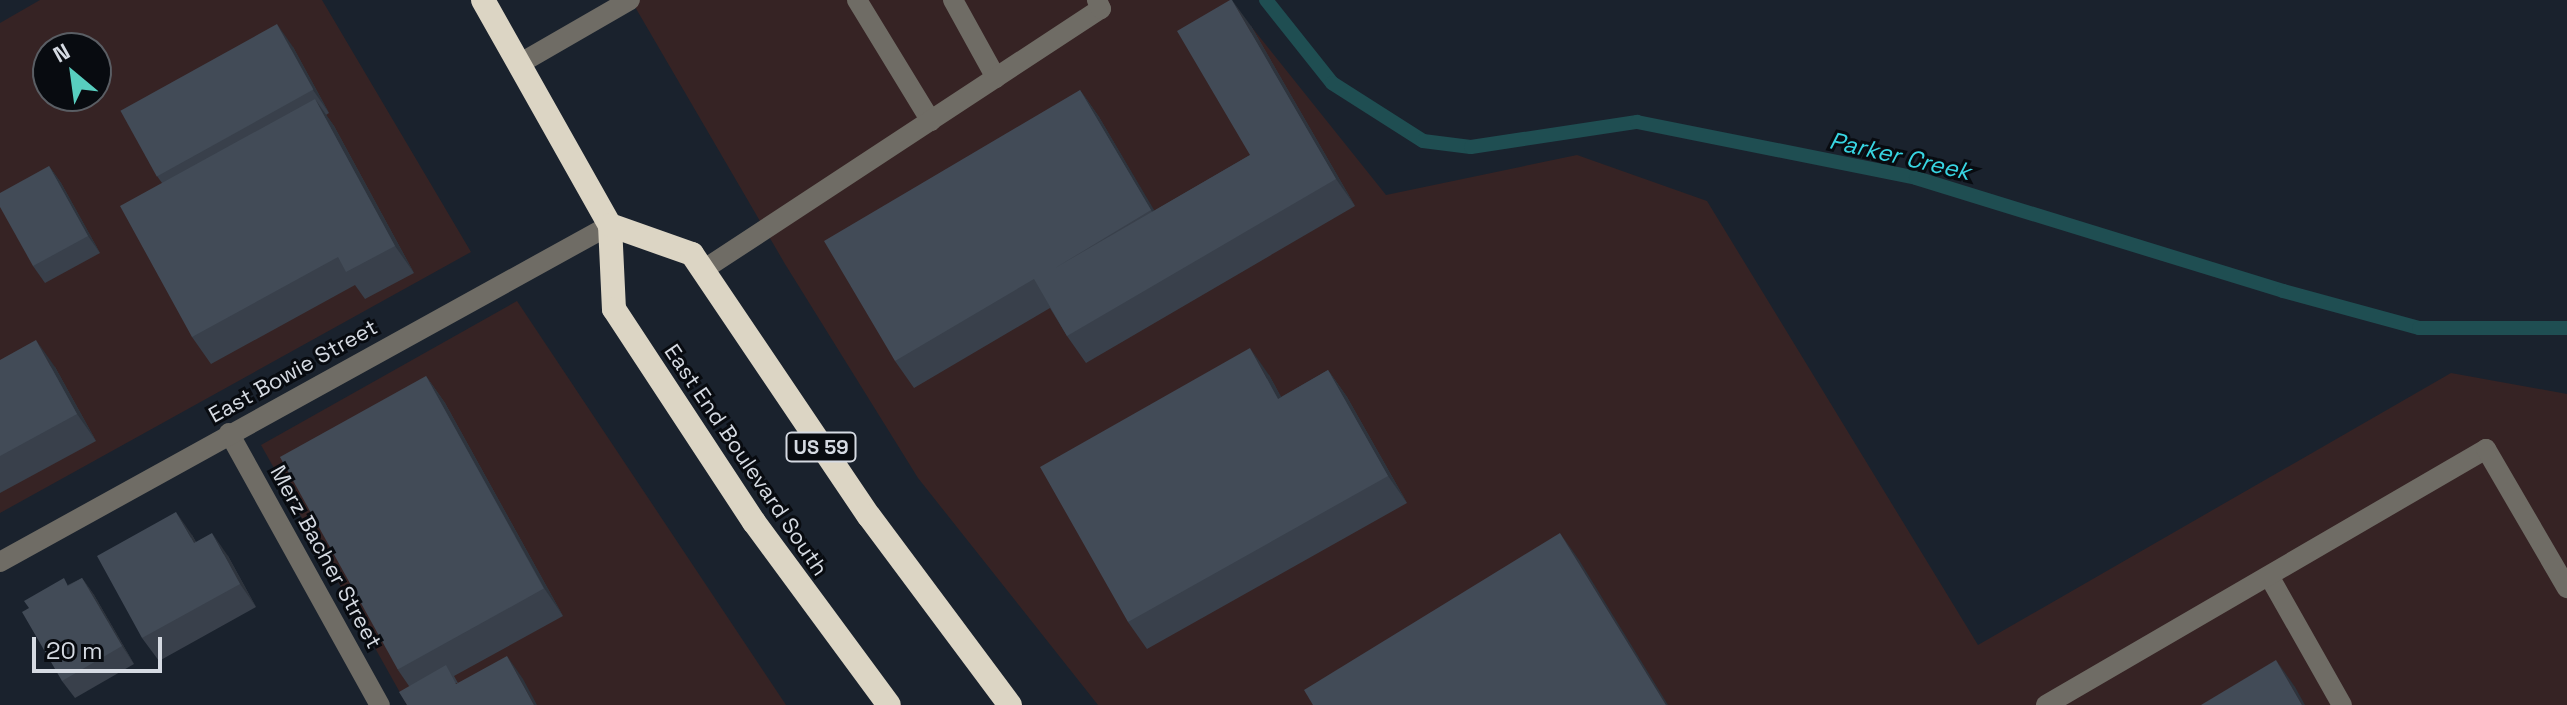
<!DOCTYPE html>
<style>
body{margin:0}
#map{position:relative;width:2567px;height:705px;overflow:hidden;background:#1a222d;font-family:"Space Grotesk",sans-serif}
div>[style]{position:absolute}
.commercial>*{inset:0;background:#362324}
.stream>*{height:14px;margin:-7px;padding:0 7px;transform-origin:7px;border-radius:7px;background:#1f4e52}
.minor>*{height:20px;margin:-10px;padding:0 10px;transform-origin:10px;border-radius:10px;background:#6f6c65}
.highway>*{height:24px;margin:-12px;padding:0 12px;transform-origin:12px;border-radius:12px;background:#dcd5c4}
.wall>*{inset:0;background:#39404b}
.shaded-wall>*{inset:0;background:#2e343d}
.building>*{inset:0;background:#424b57;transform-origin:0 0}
span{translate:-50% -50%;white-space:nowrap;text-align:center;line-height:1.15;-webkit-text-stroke:6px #080b10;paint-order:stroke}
.shield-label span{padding:2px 6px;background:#080b10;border:2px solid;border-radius:6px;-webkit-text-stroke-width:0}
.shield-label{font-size:20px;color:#d5dae2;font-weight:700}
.street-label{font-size:22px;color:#d5dae2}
.water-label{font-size:24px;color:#38d5e2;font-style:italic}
.north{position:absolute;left:32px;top:32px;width:80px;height:80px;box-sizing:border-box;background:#080b10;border:2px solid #5a5e64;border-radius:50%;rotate:331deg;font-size:22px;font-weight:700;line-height:32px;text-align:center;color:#d5dae2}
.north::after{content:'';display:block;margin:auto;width:28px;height:36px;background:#58cebf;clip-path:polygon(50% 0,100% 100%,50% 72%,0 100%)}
.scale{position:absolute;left:32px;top:637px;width:130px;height:36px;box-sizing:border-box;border:4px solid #d5dae2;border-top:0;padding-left:10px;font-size:24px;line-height:28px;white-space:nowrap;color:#d5dae2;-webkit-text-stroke:6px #080b10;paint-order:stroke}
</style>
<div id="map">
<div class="commercial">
<div style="clip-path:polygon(evenodd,40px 0,322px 0,471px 252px,0 513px,0 23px,40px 0,48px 48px,96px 48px,96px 96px,48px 96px,48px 48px)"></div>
<div style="clip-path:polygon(631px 0,1230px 0,1386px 195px,1577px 155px,1707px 201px,1978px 645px,2451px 373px,2567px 394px,2567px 705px,1098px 705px,918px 478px,785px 264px)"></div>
<div style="clip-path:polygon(517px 301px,786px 705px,407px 705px,261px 445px)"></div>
</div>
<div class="stream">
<div style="left:1266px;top:0;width:106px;rotate:51.5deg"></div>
<div style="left:1332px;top:83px;width:108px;rotate:32.5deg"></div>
<div style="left:1423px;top:141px;width:48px;rotate:7.1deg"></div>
<div style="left:1471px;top:147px;width:168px;rotate:-8.6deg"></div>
<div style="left:1637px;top:122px;width:285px;rotate:11.3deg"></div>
<div style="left:1916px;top:178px;width:384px;rotate:17.1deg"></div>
<div style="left:2283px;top:291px;width:141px;rotate:15.2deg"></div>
<div style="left:2419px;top:328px;width:148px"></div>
</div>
<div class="minor">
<div style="left:857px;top:0;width:142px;rotate:58.6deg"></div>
<div style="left:953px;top:0;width:89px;rotate:61.1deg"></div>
<div style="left:519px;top:64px;width:128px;rotate:-30deg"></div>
<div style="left:703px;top:270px;width:476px;rotate:-33.3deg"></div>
<div style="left:1101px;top:9px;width:10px;rotate:-114deg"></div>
<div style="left:229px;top:433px;width:311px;rotate:61deg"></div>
<div style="left:0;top:562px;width:697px;rotate:-28.92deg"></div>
<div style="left:2269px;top:576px;width:148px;rotate:60.5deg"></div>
<div style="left:2046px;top:705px;width:509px;rotate:-30.19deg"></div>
<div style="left:2486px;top:449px;width:161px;rotate:59.8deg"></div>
</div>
<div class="highway">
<div style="left:483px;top:0;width:258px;rotate:60.6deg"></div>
<div style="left:610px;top:225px;width:84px;rotate:87.3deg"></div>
<div style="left:614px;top:309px;width:255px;rotate:56.7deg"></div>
<div style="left:754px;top:522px;width:227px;rotate:53.6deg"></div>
<div style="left:610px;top:225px;width:87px;rotate:19.5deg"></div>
<div style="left:692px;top:254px;width:316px;rotate:56deg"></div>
<div style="left:869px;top:516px;width:236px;rotate:53.3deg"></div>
</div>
<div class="wall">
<div style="clip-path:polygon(1251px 26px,1355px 206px,1086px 363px,1067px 336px,1050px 308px,914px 388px,895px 361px,1080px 90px,1099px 117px,1154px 211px,1250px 155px)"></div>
<div style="clip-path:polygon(293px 47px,329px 113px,326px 115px,334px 126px,414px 273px,365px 299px,355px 285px,211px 364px,192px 337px,162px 183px,157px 176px)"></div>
<div style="clip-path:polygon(49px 166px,61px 183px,100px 253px,45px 283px,33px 266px)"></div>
<div style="clip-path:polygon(0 360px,55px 367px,96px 441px,0 493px)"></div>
<div style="clip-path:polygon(1328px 370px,1347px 397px,1407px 503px,1147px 649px,1128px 622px,1269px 375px,1281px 397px)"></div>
<div style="clip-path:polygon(426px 376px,445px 403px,563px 616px,454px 676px,458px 683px,523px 679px,409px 686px,398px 670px)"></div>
<div style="clip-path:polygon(192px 535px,196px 542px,228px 556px,256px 607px,159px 661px,142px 638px)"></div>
<div style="clip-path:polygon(82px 578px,94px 595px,134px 664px,75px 698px,62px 681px,68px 585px)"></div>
</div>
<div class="shaded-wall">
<div style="clip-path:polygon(1232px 0,1251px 26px,1355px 206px,1336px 179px)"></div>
<div style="clip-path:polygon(277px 24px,293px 47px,329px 113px,313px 90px)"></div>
<div style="clip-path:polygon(1080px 90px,1099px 117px,1170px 237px,1151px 210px)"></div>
<div style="clip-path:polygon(315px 99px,334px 126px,414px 273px,395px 246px)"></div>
<div style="clip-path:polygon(49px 166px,61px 183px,100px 253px,88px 236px)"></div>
<div style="clip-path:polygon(36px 340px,55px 367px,96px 441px,77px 414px)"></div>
<div style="clip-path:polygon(1250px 348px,1269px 375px,1297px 426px,1278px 399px)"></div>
<div style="clip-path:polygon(1328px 370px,1347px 397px,1407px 503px,1388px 476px)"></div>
<div style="clip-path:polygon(426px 376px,445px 403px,563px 616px,544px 588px)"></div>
<div style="clip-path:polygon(176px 512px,192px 535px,210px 567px,194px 543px)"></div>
<div style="clip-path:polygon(212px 533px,228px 556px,256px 607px,240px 584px)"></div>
<div style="clip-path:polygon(1560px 533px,1579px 560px,1668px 705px,1666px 705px)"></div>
<div style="clip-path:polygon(82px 578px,94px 595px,134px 664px,122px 646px)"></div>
<div style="clip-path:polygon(507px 656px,523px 679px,537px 705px,534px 705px)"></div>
<div style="clip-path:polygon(2276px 660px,2295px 687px,2305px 705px,2302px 705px)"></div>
</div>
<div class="building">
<div style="clip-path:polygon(1230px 0,1232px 0,1336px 179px,1067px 336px,1034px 279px,895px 361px,824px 241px,1080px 90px,1151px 210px,1055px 268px,1250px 155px,1177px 31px)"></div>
<div style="left:277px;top:24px;width:75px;height:179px;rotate:61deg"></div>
<div style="clip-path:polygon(315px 99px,395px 246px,346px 272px,338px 257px,192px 337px,120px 206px)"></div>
<div style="clip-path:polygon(49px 166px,88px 236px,33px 266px,0 207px,0 193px)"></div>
<div style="clip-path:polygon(36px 340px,77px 414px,0 456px,0 360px)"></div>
<div style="clip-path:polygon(1250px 348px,1278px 399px,1328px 370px,1388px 476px,1128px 622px,1040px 467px)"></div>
<div style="left:426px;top:376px;width:243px;height:167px;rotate:61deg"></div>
<div style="clip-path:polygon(176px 512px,194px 543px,212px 533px,240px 584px,142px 638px,97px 556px)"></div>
<div style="clip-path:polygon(1560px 533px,1666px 705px,1313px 705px,1304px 690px)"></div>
<div style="clip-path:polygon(64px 578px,68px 586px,82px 578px,122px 646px,62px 681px,22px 612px,29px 608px,24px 601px)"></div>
<div style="clip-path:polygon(507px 656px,534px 705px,407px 705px,399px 692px,446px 665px,456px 684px)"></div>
<div style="clip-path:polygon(2276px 660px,2302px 705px,2201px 705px)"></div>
</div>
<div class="shield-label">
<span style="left:821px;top:447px">US 59</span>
</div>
<div class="street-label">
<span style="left:293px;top:371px;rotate:-29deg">East Bowie Street</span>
<span style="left:746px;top:460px;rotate:56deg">East End Boulevard South</span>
<span style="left:326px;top:557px;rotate:61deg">Merz Bacher Street</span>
</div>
<div class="water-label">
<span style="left:1900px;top:156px;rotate:13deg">Parker Creek</span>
</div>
<div class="north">N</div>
<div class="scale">20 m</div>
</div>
